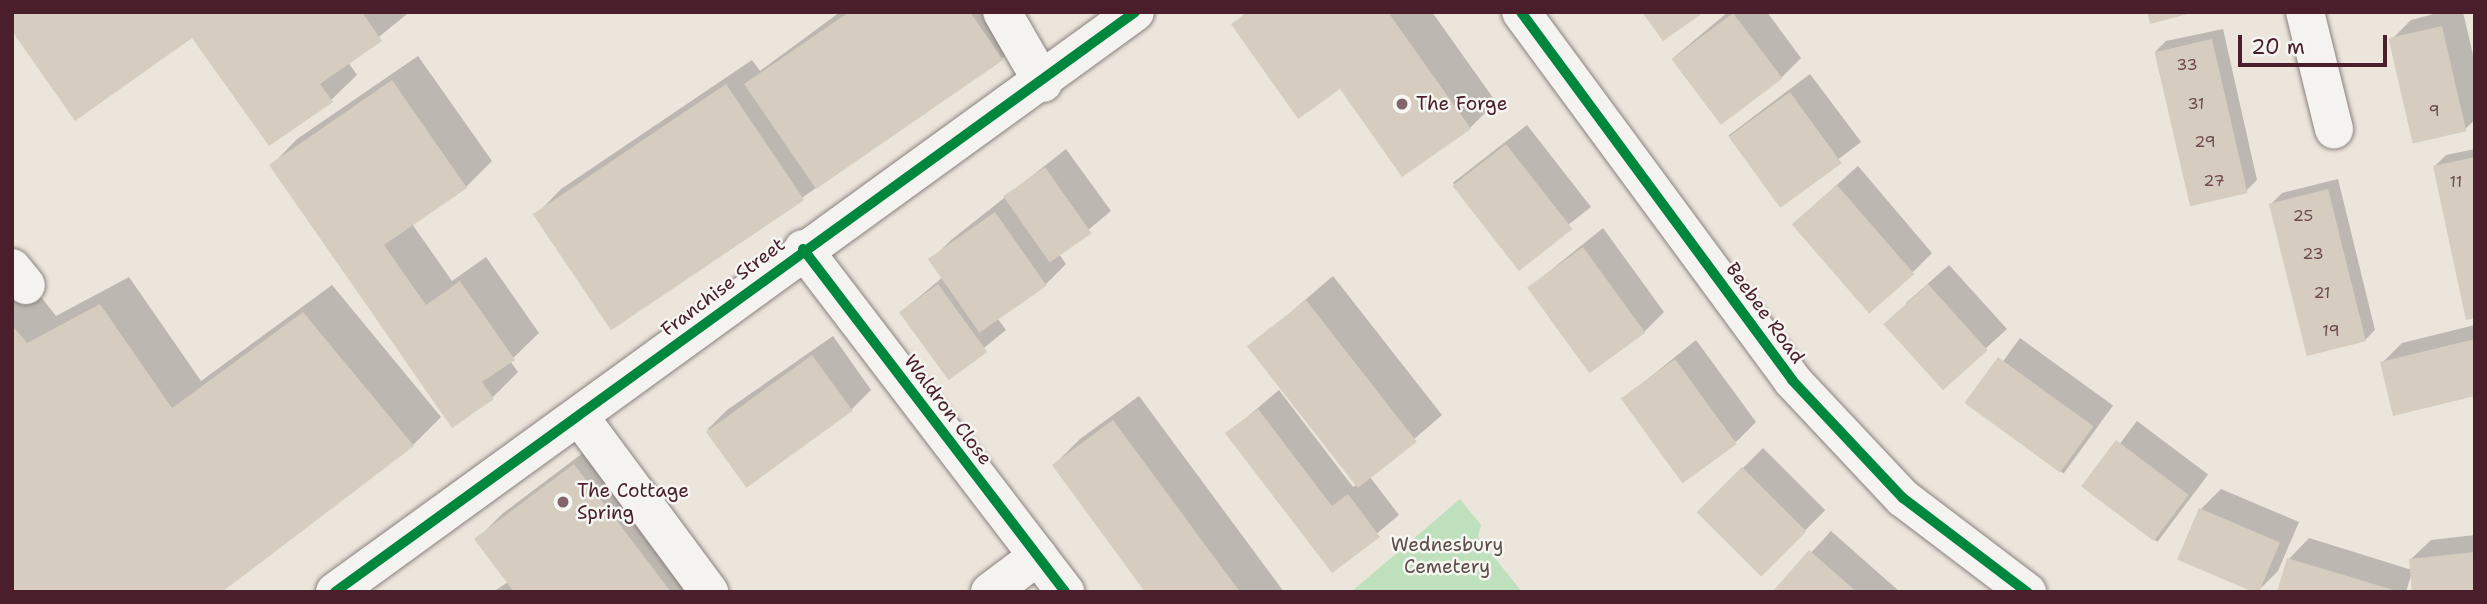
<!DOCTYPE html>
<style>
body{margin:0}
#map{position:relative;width:2487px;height:604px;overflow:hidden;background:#ebe5dc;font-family:"Shantell Sans",sans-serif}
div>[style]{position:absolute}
.green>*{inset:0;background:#bee0bd}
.shadow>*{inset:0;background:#0003;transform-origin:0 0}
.building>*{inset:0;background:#d6ccc0;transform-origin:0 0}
.roads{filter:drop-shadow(0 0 2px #8b807e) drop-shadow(0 0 2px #8b807e)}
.minor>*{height:38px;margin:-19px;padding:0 19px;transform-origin:19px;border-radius:19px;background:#f4f3f0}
.cycleway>*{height:10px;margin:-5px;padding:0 5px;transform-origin:5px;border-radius:5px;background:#00873e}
.dots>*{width:19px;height:19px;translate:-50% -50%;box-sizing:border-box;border:4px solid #f6f6f2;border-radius:50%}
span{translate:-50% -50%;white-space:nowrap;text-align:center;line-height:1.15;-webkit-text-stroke:5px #f6f6f2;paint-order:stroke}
.number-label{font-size:16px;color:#6e4b51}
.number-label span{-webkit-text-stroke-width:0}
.poi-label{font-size:19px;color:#4a1f2b}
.left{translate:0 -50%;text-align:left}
.street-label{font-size:19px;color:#4a1f2b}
.park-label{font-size:19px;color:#5e4e49}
.frame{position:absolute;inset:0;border:14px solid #4a1f2b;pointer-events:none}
.scale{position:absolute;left:2238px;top:35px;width:149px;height:32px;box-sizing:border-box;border:4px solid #4a1f2b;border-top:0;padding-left:9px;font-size:21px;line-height:24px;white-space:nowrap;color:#4a1f2b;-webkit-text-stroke:5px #f6f6f2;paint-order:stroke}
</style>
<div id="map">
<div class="green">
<div style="clip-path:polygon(1460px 499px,1481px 525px,1478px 537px,1522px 592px,1351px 592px)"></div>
</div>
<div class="shadow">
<div style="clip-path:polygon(12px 12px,405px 12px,407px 14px,348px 62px,357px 75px,331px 100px,193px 35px)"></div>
<div style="clip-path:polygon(840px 12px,1013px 12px,1027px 33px,1002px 59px,614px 328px,536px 215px,561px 189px,752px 60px,760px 71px)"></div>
<div style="clip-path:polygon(1246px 12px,1432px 12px,1496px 102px,1470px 128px,1403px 175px,1341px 87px,1233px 25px)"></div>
<div style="clip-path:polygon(1728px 12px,1767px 12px,1801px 58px,1781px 78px,1673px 58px)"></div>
<div style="clip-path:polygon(2441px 12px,2463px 12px,2475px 63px,2475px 120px,2465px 129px,2391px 40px,2411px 20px)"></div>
<div style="clip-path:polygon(2223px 29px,2257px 180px,2246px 191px,2155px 52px,2166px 41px)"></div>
<div style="clip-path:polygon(418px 56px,492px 161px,466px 187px,412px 224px,452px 281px,486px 257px,539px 333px,510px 361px,518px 372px,492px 398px,272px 165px,297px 139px)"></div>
<div style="left:1810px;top:74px;width:85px;height:102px;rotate:53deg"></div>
<div style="left:1527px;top:125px;width:104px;height:94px;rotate:52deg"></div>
<div style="clip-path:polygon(1066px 149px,1111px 211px,1059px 254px,1066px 264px,1046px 284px,998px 319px,1006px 330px,948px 377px,901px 312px,943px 277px,931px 260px,951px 240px)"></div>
<div style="clip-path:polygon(2475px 149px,2475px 317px,2435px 166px,2446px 155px)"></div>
<div style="clip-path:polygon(1858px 166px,1932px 253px,1912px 273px,1793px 224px)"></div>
<div style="clip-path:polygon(2338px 179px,2375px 330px,2364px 341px,2271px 204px,2282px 193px)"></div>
<div style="clip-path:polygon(1603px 228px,1664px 312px,1644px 332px,1530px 287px)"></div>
<div style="clip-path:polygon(12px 260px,56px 316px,129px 277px,201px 381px,332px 285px,441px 417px,413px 445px,12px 592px)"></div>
<div style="clip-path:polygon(1949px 265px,2007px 329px,1943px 387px,1906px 303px)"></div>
<div style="clip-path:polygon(1333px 276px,1442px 415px,1370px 477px,1399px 515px,1332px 571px,1228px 433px,1279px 390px,1353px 487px,1359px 483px,1250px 347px)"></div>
<div style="clip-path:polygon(2475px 325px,2475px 394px,2382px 363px,2402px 343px)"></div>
<div style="clip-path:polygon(833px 336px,871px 390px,851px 410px,707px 430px,727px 410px)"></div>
<div style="left:2020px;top:338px;width:115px;height:84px;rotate:36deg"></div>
<div style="clip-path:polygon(1696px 340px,1756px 422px,1736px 442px,1623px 399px)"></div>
<div style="clip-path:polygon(1139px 396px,1284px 592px,1147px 592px,1054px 465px,1080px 439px)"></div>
<div style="left:2137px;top:421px;width:89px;height:84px;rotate:37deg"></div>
<div style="clip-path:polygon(600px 440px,686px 592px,493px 592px,508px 582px,476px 540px,502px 514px)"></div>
<div style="left:1763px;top:448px;width:88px;height:91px;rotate:45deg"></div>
<div style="clip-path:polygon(2221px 489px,2299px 522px,2278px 571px,2258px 591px,2201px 509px)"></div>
<div style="clip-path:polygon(1831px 531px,1900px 592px,1775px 592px)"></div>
<div style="clip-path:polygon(2475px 535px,2475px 592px,2412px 572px,2406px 592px,2279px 592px,2289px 559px,2309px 538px,2412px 570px,2410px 560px,2431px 540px)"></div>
</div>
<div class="building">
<div style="clip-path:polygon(12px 12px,362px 12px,382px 41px,320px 84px,333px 102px,269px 146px,192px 38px,75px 121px,12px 31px)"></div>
<div style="clip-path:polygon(849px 12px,970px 12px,1003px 60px,816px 189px,744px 84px)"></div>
<div style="clip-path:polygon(1248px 12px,1388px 12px,1471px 129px,1402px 177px,1340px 89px,1298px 119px,1231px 24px)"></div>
<div style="clip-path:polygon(1642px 12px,1704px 12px,1663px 41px)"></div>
<div style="clip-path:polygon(2147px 12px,2191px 12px,2191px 13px,2150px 24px)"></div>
<div style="left:1733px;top:13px;width:82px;height:77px;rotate:53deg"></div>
<div style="left:2442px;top:26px;width:108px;height:55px;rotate:77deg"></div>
<div style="left:2212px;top:39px;width:158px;height:59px;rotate:77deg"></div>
<div style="clip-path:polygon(392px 80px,467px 188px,384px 245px,426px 305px,460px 281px,515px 360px,482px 382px,494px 399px,452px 428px,269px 165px)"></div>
<div style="left:726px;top:84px;width:140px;height:233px;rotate:56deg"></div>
<div style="left:1790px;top:92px;width:88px;height:76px;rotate:54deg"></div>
<div style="left:1506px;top:144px;width:108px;height:68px;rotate:52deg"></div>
<div style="clip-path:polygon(2475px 157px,2475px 318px,2466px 320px,2433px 166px)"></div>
<div style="left:1045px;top:167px;width:81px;height:51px;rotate:55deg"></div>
<div style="left:1837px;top:185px;width:118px;height:60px;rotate:49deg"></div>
<div style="left:2328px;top:189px;width:157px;height:61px;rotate:76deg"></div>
<div style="left:995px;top:212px;width:90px;height:82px;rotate:55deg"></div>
<div style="left:1583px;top:247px;width:106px;height:69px;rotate:54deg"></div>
<div style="left:938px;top:284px;width:84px;height:48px;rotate:54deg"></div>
<div style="left:1928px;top:284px;width:89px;height:60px;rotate:48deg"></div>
<div style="left:1306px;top:300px;width:180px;height:75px;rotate:52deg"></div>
<div style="clip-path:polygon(100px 304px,172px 408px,303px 312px,414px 446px,222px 592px,12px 592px,12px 325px,27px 343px)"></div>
<div style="clip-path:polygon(2475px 339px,2475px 396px,2393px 416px,2380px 362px)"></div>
<div style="left:812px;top:355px;width:69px;height:131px;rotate:54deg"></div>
<div style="left:1998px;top:357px;width:118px;height:57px;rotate:36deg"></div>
<div style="left:1675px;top:359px;width:105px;height:67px;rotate:54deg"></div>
<div style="clip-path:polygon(1258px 409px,1332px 506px,1348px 494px,1380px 537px,1332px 573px,1225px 433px)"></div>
<div style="clip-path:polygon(1113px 420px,1240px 592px,1145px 592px,1052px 465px)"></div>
<div style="left:2116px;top:440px;width:91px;height:58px;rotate:37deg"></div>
<div style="clip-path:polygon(574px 464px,671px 592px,514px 592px,474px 539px)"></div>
<div style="left:1742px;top:467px;width:91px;height:64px;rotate:45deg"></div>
<div style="left:2199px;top:508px;width:88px;height:56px;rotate:23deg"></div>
<div style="clip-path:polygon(1809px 550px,1857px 592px,1772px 592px)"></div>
<div style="clip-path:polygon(2475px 552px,2475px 592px,2412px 592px,2409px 559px)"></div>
<div style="clip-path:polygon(2287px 558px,2397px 591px,2397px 592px,2277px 592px)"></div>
</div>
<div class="roads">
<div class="minor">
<div style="left:1002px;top:12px;width:82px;rotate:60deg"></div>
<div style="left:1521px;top:12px;width:457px;rotate:53.6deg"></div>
<div style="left:1792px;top:380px;width:162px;rotate:46.8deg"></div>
<div style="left:1903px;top:498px;width:156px;rotate:37.2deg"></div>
<div style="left:2305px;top:12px;width:121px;rotate:76.1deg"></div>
<div style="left:803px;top:249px;width:432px;rotate:52.6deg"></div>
<div style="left:12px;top:268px;width:22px;rotate:51deg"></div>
<div style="left:579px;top:416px;width:219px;rotate:53.5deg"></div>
<div style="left:335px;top:592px;width:988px;rotate:-35.94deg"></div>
<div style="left:990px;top:592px;width:60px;rotate:-36.9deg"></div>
</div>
</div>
<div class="cycleway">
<div style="left:1521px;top:12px;width:457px;rotate:53.6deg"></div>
<div style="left:1792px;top:380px;width:162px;rotate:46.8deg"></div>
<div style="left:1903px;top:498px;width:156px;rotate:37.2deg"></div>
<div style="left:803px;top:249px;width:432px;rotate:52.6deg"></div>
<div style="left:335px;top:592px;width:988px;rotate:-35.94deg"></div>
</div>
<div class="dots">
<div style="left:1402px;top:104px;background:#826469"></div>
<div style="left:563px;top:502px;background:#826469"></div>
</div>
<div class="number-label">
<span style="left:2187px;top:65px">33</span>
<span style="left:2196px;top:104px">31</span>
<span style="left:2434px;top:111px">9</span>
<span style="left:2205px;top:142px">29</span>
<span style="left:2214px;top:181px">27</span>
<span style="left:2456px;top:182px">11</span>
<span style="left:2303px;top:216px">25</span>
<span style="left:2313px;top:254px">23</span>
<span style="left:2322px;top:293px">21</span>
<span style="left:2331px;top:331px">19</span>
</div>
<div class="poi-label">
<span class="left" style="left:1416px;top:104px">The Forge</span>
<span class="left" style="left:577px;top:502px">The Cottage<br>Spring</span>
</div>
<div class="street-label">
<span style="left:723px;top:287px;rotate:-37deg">Franchise Street</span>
<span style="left:1765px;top:313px;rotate:54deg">Beebee Road</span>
<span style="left:948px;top:410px;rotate:53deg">Waldron Close</span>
</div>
<div class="park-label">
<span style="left:1447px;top:556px">Wednesbury<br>Cemetery</span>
</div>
<div class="frame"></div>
<div class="scale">20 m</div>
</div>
